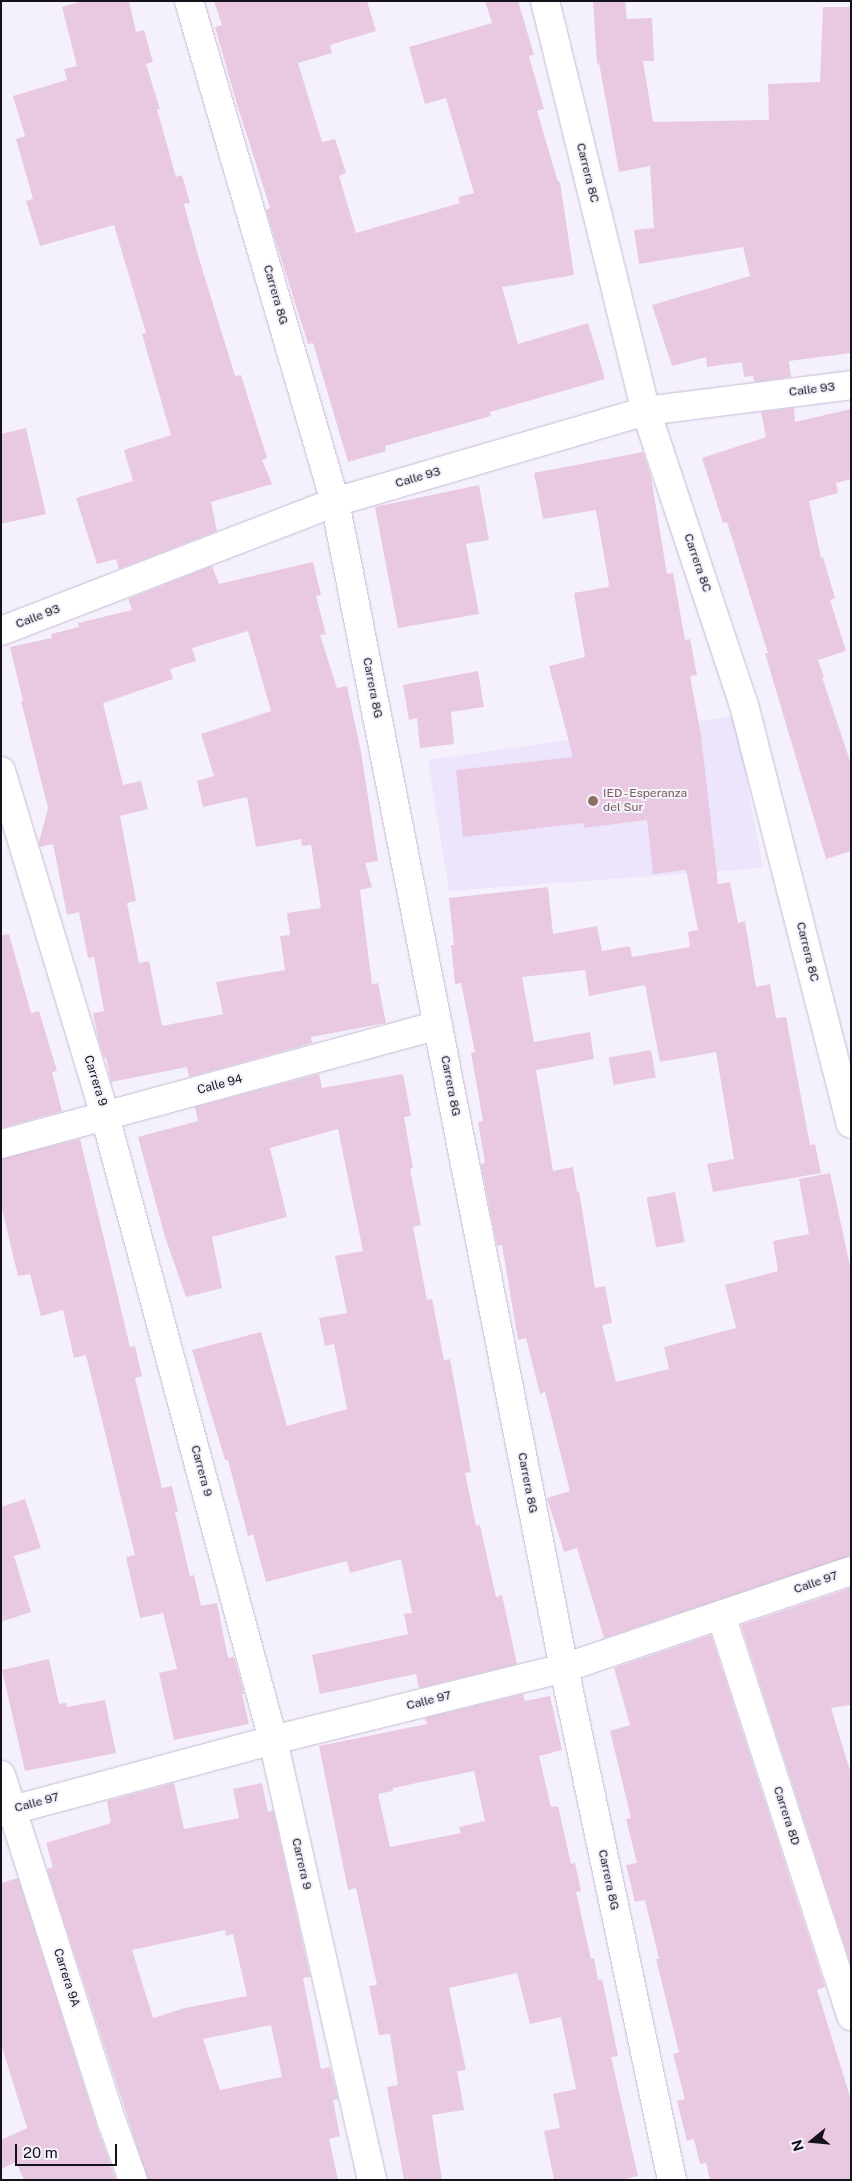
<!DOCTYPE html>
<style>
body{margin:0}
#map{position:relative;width:852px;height:2181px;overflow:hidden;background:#f5f1fc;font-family:"Public Sans",sans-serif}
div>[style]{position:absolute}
.built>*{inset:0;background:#ede5fb}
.building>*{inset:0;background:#e9c9e2;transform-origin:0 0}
.roads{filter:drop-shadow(0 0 1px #c4bad6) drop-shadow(0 0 1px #c4bad6)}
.minor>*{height:28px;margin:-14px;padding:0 14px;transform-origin:14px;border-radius:14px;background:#fff}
.dots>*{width:14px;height:14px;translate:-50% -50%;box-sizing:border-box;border:2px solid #f5f1fc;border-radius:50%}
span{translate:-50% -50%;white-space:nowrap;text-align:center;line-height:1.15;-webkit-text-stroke:4px #f5f1fc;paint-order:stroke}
.street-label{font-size:12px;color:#15121b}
.education-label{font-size:12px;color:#785e54}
.left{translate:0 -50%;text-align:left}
.frame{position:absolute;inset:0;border:2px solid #15121b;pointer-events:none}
.north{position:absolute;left:787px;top:2116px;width:50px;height:50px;-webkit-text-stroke:4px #f5f1fc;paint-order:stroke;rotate:253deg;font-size:14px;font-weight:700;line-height:20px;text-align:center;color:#15121b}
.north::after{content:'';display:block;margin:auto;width:18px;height:22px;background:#15121b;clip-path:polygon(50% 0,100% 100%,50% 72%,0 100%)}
.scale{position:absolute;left:15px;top:2144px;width:102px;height:22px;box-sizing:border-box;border:2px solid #15121b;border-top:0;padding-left:6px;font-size:15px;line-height:18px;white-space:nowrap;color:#15121b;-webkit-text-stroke:4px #f5f1fc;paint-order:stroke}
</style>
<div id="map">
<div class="built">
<div style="clip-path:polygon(735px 716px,763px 868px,449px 891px,428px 760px)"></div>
</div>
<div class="building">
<div style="clip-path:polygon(83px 1px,129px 1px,136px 32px,144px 30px,153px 62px,146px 64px,160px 109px,157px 109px,176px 177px,182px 175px,190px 203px,184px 204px,198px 255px,235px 376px,241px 375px,267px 458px,262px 460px,272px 484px,211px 502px,217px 531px,119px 569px,116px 559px,97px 564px,76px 498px,133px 481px,124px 450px,171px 435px,142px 334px,146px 333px,114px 225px,40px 246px,26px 201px,33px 199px,16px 139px,25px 136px,13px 96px,67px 80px,64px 69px,77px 66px,62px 7px)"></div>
<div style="clip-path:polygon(214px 1px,367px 1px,376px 31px,330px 45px,332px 53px,298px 63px,322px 142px,335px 139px,346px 173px,339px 176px,356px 233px,460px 203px,458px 197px,474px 193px,446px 98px,425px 104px,409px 47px,492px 23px,485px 1px,518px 1px,534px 55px,529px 56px,544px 109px,537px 111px,558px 182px,560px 182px,574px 275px,502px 287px,518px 344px,588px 323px,605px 379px,490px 412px,491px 416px,385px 446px,386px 451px,348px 462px,313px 343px,308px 344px,277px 245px,266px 210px,270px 208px,236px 101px,215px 27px,222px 25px)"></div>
<div style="clip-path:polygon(593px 1px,625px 1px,627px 19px,652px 18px,654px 61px,643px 61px,653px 122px,769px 120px,768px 84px,820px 82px,823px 7px,851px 7px,851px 353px,789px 361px,791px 377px,754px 382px,753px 376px,744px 377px,742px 362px,707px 367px,706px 357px,672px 366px,652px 305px,750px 276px,743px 247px,639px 264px,634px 230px,654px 228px,650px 166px,619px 172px,599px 63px,597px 64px)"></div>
<div style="clip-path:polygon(794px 408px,795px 422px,851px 409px,851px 479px,836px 483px,838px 493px,809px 501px,821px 558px,823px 557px,835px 598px,830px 600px,846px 651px,818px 660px,824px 677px,822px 677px,851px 764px,851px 851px,826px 859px,765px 653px,768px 653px,752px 602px,727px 522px,723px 523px,702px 458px,766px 437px,761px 412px)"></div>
<div style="clip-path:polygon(26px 428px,46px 514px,1px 524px,1px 434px)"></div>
<div style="clip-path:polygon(643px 452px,651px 477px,667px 574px,673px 573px,685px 640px,690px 639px,697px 675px,690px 676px,701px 735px,718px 884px,730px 882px,738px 923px,745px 921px,756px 987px,770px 984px,776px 1018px,786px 1017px,810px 1145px,815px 1144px,821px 1173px,713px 1192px,707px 1164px,734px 1159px,716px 1052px,660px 1062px,645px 985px,589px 996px,585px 970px,522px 977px,534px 1042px,590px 1032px,594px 1059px,536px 1070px,553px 1171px,573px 1167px,577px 1192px,579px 1191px,595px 1288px,605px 1286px,612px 1323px,602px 1325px,616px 1382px,669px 1369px,664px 1347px,736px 1328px,725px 1285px,778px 1271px,773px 1241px,809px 1234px,799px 1179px,830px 1173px,851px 1271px,851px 1556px,604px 1638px,577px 1548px,564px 1552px,547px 1498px,570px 1491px,545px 1392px,540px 1394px,526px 1338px,518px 1340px,502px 1245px,497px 1246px,481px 1164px,485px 1163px,478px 1122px,483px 1121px,471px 1053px,475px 1052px,461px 983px,455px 984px,451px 945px,454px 945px,449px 898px,548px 887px,553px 934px,597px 926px,602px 951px,630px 946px,632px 957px,690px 947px,688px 932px,698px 930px,686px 870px,653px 874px,647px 820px,584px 828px,583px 823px,463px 837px,456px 770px,573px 757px,549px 666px,585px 657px,574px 593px,608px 587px,609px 584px,596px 510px,543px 519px,534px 473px)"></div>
<div style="clip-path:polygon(479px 485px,489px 540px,466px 544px,479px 614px,398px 628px,375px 507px)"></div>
<div style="clip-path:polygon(evenodd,313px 562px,321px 595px,316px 596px,326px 634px,320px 635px,337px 688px,347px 686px,361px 752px,378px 861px,365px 863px,372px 887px,360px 890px,372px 984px,378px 983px,386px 1023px,311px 1037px,312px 1043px,189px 1077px,187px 1067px,111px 1082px,106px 1057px,104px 1058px,98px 1038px,93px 1013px,104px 1011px,94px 957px,88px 958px,79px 912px,67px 915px,53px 844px,40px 847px,39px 842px,48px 808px,21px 701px,23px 701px,10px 647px,52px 638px,51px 634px,79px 627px,78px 623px,132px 610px,128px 599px,212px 566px,219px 584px,313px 562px,248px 631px,271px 711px,201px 734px,214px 776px,197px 781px,203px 807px,247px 797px,256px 847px,301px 839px,302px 846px,311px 845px,321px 908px,287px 913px,290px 935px,280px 936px,285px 970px,216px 982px,223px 1014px,162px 1026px,149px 961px,139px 963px,127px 903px,136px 901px,120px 816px,148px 809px,141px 781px,123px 785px,103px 703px,173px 679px,170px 669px,196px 661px,192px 648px,248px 631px)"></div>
<div style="clip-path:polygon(478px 671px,484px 707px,451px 712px,454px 744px,420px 748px,417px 718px,409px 720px,403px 685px)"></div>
<div style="clip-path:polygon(9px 934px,31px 1013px,39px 1011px,57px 1071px,52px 1072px,62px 1111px,1px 1128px,1px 935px)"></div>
<div style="left:651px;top:1050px;width:28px;height:43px;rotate:80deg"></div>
<div style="clip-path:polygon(319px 1074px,322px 1088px,403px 1074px,411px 1116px,404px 1117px,413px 1168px,410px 1169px,421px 1225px,413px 1227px,427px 1300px,432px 1299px,444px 1360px,450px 1359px,471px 1472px,465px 1473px,476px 1526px,480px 1525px,496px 1597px,502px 1595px,517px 1664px,419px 1688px,416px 1674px,320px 1694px,312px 1655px,408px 1634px,404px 1614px,412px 1613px,401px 1559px,350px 1573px,347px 1561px,266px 1582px,253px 1534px,248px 1536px,228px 1460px,225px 1460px,192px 1350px,261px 1332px,287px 1426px,347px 1409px,334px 1344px,325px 1346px,319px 1318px,347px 1313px,335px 1256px,363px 1251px,338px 1129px,270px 1148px,287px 1217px,212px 1237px,222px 1288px,186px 1297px,165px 1237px,138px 1137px,198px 1121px,195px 1107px)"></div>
<div style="clip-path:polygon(80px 1139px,130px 1347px,135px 1346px,142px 1376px,135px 1378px,162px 1488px,172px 1486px,178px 1512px,175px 1512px,190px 1576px,194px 1575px,201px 1606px,217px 1603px,228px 1658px,234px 1657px,244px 1694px,242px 1694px,249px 1724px,174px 1740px,159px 1673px,177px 1669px,163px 1613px,140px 1618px,126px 1557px,135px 1555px,86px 1355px,74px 1358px,63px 1310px,41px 1316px,30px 1274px,18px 1276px,1px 1205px,1px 1159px)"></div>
<div style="left:675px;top:1192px;width:51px;height:29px;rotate:79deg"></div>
<div style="clip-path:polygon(25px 1499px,41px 1548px,14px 1556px,31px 1612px,1px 1622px,1px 1507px)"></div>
<div style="clip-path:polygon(851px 1588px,851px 1705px,831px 1708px,851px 1774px,851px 1965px,741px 1625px)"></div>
<div style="clip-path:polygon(711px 1635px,825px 1987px,817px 1990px,851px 2100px,851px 2180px,710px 2180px,706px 2163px,700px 2164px,694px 2139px,687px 2141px,677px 2101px,685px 2099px,673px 2054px,679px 2052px,656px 1959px,659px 1959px,645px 1900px,635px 1902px,626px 1865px,637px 1863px,626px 1819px,631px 1818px,610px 1731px,630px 1725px,614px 1668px)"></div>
<div style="clip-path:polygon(49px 1659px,59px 1704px,66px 1703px,67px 1707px,105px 1700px,116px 1753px,25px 1771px,2px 1670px)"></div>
<div style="clip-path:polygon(evenodd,523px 1694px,525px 1701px,550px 1696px,562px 1750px,539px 1756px,551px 1807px,558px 1806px,571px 1864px,575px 1863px,581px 1891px,576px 1892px,591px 1959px,594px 1958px,598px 1980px,602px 1979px,608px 2007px,618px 2056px,611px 2057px,638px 2176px,621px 2180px,554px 2180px,544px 2131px,560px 2128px,553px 2094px,576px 2089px,561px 2017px,530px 2024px,517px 1973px,449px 1988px,466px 2070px,457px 2071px,464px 2110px,432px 2115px,442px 2180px,404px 2180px,387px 2087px,398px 2085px,390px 2034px,379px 2035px,369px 1986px,377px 1985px,356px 1888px,348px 1890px,319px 1746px,427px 1724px,425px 1718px,523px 1694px,474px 1771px,485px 1821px,459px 1827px,461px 1833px,390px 1847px,378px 1794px,393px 1791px,393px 1788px,474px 1771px)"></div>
<div style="clip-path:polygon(evenodd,174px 1783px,184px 1829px,239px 1818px,233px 1789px,262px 1783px,268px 1812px,273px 1810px,310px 1977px,303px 1978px,321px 2069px,330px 2067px,338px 2099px,333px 2100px,340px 2136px,329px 2139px,338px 2180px,148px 2180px,47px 1869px,53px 1867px,46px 1843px,111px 1823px,107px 1801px,174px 1783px,225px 1930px,226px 1936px,233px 1934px,247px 1996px,185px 2008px,153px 2018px,132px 1950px,225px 1930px,174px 1783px,271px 2025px,282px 2077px,220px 2090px,203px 2039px,271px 2025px)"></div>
<div style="clip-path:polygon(18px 1878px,97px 2127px,116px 2180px,24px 2180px,16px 2162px,1px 2169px,1px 2140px,27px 2128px,1px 2044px,1px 1883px)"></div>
</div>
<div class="roads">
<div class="minor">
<div style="left:189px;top:1px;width:522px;rotate:73.75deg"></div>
<div style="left:335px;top:502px;width:1188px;rotate:78.89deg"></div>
<div style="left:564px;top:1668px;width:523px;rotate:78.09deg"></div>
<div style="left:545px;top:1px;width:422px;rotate:76.2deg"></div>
<div style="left:646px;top:411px;width:310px;rotate:71.6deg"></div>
<div style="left:744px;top:705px;width:432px;rotate:75.7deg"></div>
<div style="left:1px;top:631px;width:358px;rotate:-21.1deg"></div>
<div style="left:335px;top:502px;width:324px;rotate:-16.3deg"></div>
<div style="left:646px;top:411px;width:207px;rotate:-7.2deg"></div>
<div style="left:1px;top:771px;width:360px;rotate:73.2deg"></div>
<div style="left:105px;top:1116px;width:646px;rotate:74.93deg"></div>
<div style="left:273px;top:1740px;width:451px;rotate:77.3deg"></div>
<div style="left:1px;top:1144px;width:453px;rotate:-15.2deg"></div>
<div style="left:721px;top:1615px;width:422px;rotate:72deg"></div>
<div style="left:1px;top:1775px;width:364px;rotate:72.3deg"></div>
<div style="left:112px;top:2122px;width:62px;rotate:70.1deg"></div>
<div style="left:1px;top:1813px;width:282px;rotate:-15deg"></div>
<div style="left:273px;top:1740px;width:300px;rotate:-13.9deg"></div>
<div style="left:564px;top:1668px;width:303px;rotate:-18.7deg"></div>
</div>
</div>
<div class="dots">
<div style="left:593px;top:801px;background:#8d6e63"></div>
</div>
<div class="street-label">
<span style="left:587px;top:173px;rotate:76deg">Carrera 8C</span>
<span style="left:275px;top:295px;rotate:74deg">Carrera 8G</span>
<span style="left:812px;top:390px;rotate:-7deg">Calle 93</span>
<span style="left:418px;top:478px;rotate:-16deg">Calle 93</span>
<span style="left:697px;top:563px;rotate:71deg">Carrera 8C</span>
<span style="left:38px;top:617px;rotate:-21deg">Calle 93</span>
<span style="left:372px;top:688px;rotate:79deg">Carrera 8G</span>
<span style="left:807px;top:952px;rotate:76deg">Carrera 8C</span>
<span style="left:95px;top:1081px;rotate:73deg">Carrera 9</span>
<span style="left:220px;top:1085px;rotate:-15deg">Calle 94</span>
<span style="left:450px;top:1086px;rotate:79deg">Carrera 8G</span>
<span style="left:201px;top:1471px;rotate:75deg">Carrera 9</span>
<span style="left:527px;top:1483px;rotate:79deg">Carrera 8G</span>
<span style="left:816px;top:1583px;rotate:-19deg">Calle 97</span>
<span style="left:429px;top:1701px;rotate:-14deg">Calle 97</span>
<span style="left:37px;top:1803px;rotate:-15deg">Calle 97</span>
<span style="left:786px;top:1816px;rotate:72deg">Carrera 8D</span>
<span style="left:301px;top:1864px;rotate:77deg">Carrera 9</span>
<span style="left:608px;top:1880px;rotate:78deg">Carrera 8G</span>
<span style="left:66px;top:1978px;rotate:72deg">Carrera 9A</span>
</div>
<div class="education-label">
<span class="left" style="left:603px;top:801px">IED - Esperanza<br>del Sur</span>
</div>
<div class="frame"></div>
<div class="north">N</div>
<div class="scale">20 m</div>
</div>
